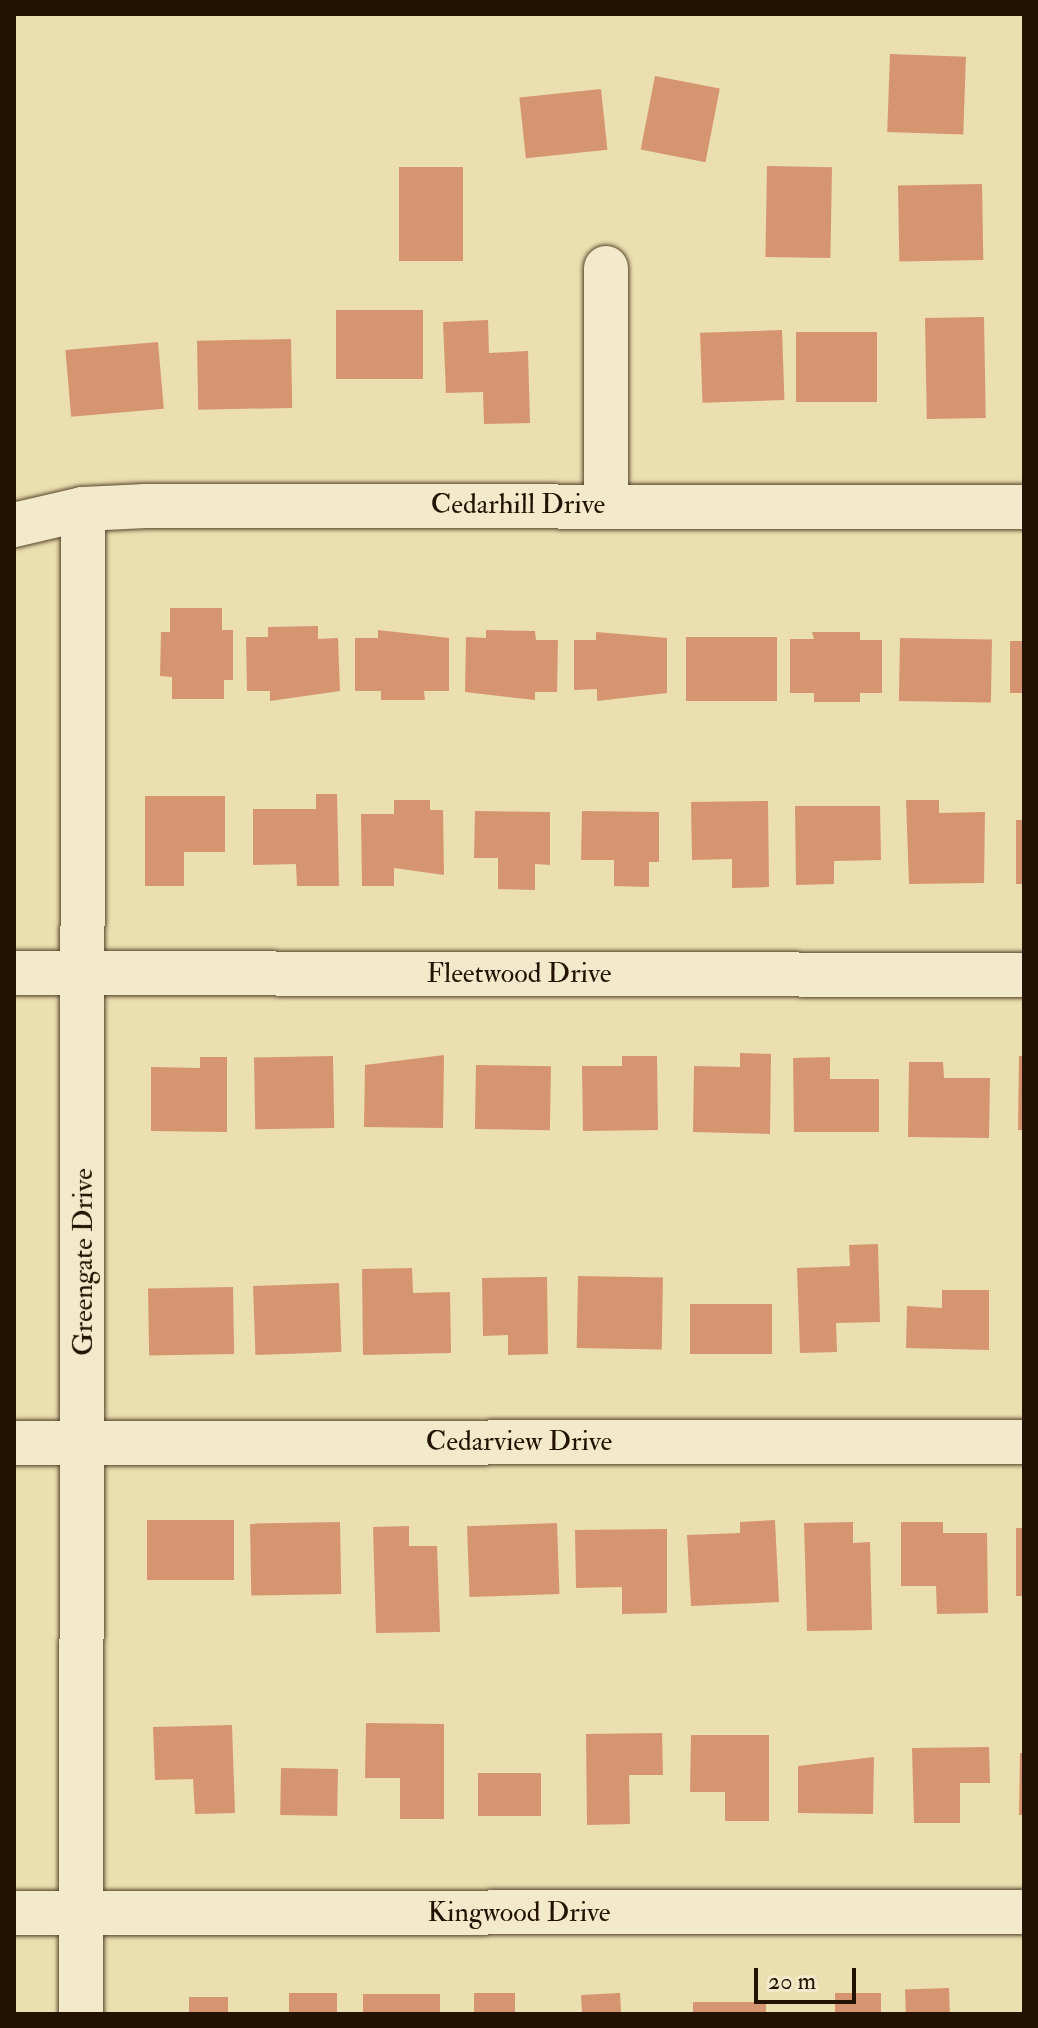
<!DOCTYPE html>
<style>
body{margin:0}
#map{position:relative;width:1038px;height:2028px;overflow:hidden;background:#ebdeaf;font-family:"IM FELL Double Pica",serif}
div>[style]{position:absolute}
.building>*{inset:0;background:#d69571;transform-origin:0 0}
.roads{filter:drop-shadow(0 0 2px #56452c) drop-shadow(0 0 2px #56452c)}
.minor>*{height:44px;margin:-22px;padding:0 22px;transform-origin:22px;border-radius:22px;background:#f2eacb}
span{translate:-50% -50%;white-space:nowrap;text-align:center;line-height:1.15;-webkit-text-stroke:7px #f2eacb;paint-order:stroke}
.street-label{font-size:28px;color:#241200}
.frame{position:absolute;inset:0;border:16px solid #241200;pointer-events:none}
.scale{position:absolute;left:754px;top:1968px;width:102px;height:36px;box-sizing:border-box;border:4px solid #241200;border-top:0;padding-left:10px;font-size:24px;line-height:28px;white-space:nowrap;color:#241200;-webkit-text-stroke:6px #f2eacb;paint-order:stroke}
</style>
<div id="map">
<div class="building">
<div style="left:890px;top:54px;width:76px;height:78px;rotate:2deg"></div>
<div style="left:655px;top:76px;width:66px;height:75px;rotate:11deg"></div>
<div style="left:601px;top:89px;width:61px;height:82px;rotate:84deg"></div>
<div style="left:767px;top:166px;width:65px;height:91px;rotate:1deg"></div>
<div style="left:399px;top:167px;width:64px;height:94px"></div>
<div style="left:982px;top:184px;width:76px;height:84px;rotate:89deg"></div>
<div style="left:423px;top:310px;width:69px;height:87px;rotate:90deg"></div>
<div style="left:984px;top:317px;width:101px;height:59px;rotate:89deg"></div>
<div style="clip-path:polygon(488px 320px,489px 353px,528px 351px,530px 423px,484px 424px,483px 392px,446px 393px,443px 322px)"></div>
<div style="left:782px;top:330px;width:70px;height:82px;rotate:88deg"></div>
<div style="left:796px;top:332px;width:81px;height:70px"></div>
<div style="left:291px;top:339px;width:69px;height:94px;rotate:89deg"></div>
<div style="left:158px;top:342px;width:67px;height:93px;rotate:85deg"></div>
<div style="clip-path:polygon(170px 608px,222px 608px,222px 630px,233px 630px,233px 680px,224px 680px,224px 699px,172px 699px,172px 677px,160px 676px,161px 632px,170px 632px)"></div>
<div style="clip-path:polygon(318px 626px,318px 639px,338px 638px,340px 691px,270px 701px,270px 691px,247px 691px,246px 637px,268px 637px,268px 627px)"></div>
<div style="clip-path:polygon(378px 630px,449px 638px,449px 691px,424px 691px,425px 700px,381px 700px,381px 691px,355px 691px,355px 638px,378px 638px)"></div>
<div style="clip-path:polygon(486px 630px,535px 631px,536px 640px,558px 640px,557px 692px,535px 692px,535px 700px,465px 692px,466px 637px,486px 638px)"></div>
<div style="clip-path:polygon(596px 632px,667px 638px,667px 693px,597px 701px,597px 689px,574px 690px,574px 640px,596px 640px)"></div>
<div style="clip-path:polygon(812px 632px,860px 632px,860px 640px,882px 640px,882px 693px,860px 693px,860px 702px,814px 702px,814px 693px,790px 693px,790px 639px,814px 639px)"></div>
<div style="left:686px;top:637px;width:91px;height:64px"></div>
<div style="left:900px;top:638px;width:92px;height:63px;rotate:1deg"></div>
<div style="left:1010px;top:641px;width:14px;height:52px"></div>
<div style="clip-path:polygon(316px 794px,337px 794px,339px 886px,297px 886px,296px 864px,253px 865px,253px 809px,316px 809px)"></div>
<div style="clip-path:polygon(145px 796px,225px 796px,225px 852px,184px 852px,184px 886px,145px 886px)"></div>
<div style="clip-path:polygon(394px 800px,430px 800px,430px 810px,443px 810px,444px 875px,394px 868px,394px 886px,362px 886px,361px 814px,394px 814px)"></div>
<div style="clip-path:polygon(906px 800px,939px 800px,939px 813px,985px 812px,984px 883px,909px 884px)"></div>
<div style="clip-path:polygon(768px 801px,769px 887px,732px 888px,732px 859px,692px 860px,691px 802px)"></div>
<div style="clip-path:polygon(795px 806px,880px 806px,881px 860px,834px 861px,834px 884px,796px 885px)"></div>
<div style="clip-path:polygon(475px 811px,550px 812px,550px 865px,535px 864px,535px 890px,498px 889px,498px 858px,474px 858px)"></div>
<div style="clip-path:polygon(582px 811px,659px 812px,659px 862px,649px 862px,649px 887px,614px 886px,614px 860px,581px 860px)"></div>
<div style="left:1016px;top:820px;width:8px;height:64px"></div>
<div style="clip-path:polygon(740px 1053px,771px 1054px,770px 1134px,693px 1132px,694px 1066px,740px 1067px)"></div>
<div style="clip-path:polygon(444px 1055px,443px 1128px,364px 1127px,365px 1065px)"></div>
<div style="left:333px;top:1056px;width:72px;height:79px;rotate:89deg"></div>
<div style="clip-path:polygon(622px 1056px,657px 1056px,658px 1130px,583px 1131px,582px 1066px,622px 1066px)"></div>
<div style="clip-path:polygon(1019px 1056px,1024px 1056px,1024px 1130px,1018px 1130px)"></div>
<div style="clip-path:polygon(200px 1057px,227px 1057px,227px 1132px,151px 1131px,151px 1067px,200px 1068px)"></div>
<div style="clip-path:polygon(830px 1057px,830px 1079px,879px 1079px,879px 1132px,794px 1132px,793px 1058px)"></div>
<div style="clip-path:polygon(909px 1062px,943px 1062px,944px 1078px,990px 1078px,989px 1138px,908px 1137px)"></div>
<div style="left:476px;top:1065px;width:75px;height:64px;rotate:1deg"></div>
<div style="clip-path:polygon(878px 1244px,880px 1322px,836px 1323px,837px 1352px,800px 1353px,797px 1268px,850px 1266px,849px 1245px)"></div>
<div style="clip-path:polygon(412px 1268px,413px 1293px,450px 1292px,451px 1353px,363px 1355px,362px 1269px)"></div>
<div style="left:578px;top:1276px;width:85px;height:72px;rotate:1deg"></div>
<div style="clip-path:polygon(547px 1277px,548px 1354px,508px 1355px,508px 1335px,483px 1336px,482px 1278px)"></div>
<div style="left:339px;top:1283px;width:69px;height:86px;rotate:88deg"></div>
<div style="left:233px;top:1287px;width:67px;height:85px;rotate:89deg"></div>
<div style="clip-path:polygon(942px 1290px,989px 1290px,989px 1350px,906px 1348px,907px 1306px,942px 1308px)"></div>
<div style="left:690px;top:1304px;width:82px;height:50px"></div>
<div style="left:234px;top:1520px;width:60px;height:87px;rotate:90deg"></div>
<div style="clip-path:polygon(775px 1520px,779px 1602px,691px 1606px,687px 1535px,740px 1533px,740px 1522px)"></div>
<div style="left:340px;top:1522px;width:72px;height:90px;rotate:89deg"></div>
<div style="clip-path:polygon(853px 1522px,853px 1543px,870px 1542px,872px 1630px,807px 1631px,804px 1523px)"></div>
<div style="clip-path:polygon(901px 1522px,943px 1522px,943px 1533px,987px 1533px,988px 1613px,937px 1614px,936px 1586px,901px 1586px)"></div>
<div style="left:557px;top:1523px;width:71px;height:90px;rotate:88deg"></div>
<div style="clip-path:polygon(409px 1526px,409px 1546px,437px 1546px,440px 1632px,376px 1633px,373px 1527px)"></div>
<div style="left:1016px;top:1528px;width:8px;height:68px"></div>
<div style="clip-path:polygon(667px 1529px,667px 1613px,622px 1614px,622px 1587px,576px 1588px,575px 1530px)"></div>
<div style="clip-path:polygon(366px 1723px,444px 1724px,444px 1819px,400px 1819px,400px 1778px,365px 1778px)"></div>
<div style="clip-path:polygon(232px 1725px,235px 1813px,195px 1814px,193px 1779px,155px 1780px,153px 1727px)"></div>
<div style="clip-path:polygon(662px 1733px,663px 1775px,629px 1775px,630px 1824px,587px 1825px,586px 1734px)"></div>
<div style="clip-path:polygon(691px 1735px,769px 1735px,769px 1821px,725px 1821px,725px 1792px,690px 1792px)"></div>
<div style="clip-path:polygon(989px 1747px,990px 1783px,960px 1783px,960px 1823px,914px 1823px,912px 1748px)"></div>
<div style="clip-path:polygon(1020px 1753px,1024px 1753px,1024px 1815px,1019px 1815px)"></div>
<div style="clip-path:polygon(874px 1757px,873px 1814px,798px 1813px,798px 1766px)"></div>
<div style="left:281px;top:1768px;width:57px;height:47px;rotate:1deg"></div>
<div style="left:478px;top:1773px;width:63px;height:43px"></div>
<div style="left:949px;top:1988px;width:26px;height:44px;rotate:88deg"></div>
<div style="left:337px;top:1993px;width:21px;height:48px;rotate:90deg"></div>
<div style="left:515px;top:1993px;width:21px;height:41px;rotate:90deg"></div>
<div style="left:620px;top:1993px;width:21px;height:39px;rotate:87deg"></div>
<div style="left:835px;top:1993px;width:46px;height:21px"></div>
<div style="left:363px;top:1994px;width:77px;height:20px"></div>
<div style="left:228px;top:1997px;width:17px;height:39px;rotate:90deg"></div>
<div style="left:693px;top:2002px;width:73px;height:12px"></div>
</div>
<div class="roads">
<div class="minor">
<div style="left:606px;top:505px;width:237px;rotate:-90deg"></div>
<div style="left:14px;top:525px;width:71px;rotate:-13.1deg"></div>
<div style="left:83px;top:509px;width:63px;rotate:-2.7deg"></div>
<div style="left:146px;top:506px;width:878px;rotate:0.07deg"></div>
<div style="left:14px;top:973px;width:1010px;rotate:0.11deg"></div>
<div style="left:14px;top:1443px;width:1010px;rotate:-0.06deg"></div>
<div style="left:14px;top:1913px;width:1010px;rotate:-0.06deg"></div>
<div style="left:81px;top:2014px;width:1505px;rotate:-89.92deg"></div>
</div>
</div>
<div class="street-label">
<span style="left:518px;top:505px">Cedarhill Drive</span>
<span style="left:519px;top:974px">Fleetwood Drive</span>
<span style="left:84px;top:1262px;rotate:-90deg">Greengate Drive</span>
<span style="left:519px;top:1442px">Cedarview Drive</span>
<span style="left:519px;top:1913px">Kingwood Drive</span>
</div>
<div class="frame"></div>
<div class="scale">20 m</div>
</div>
